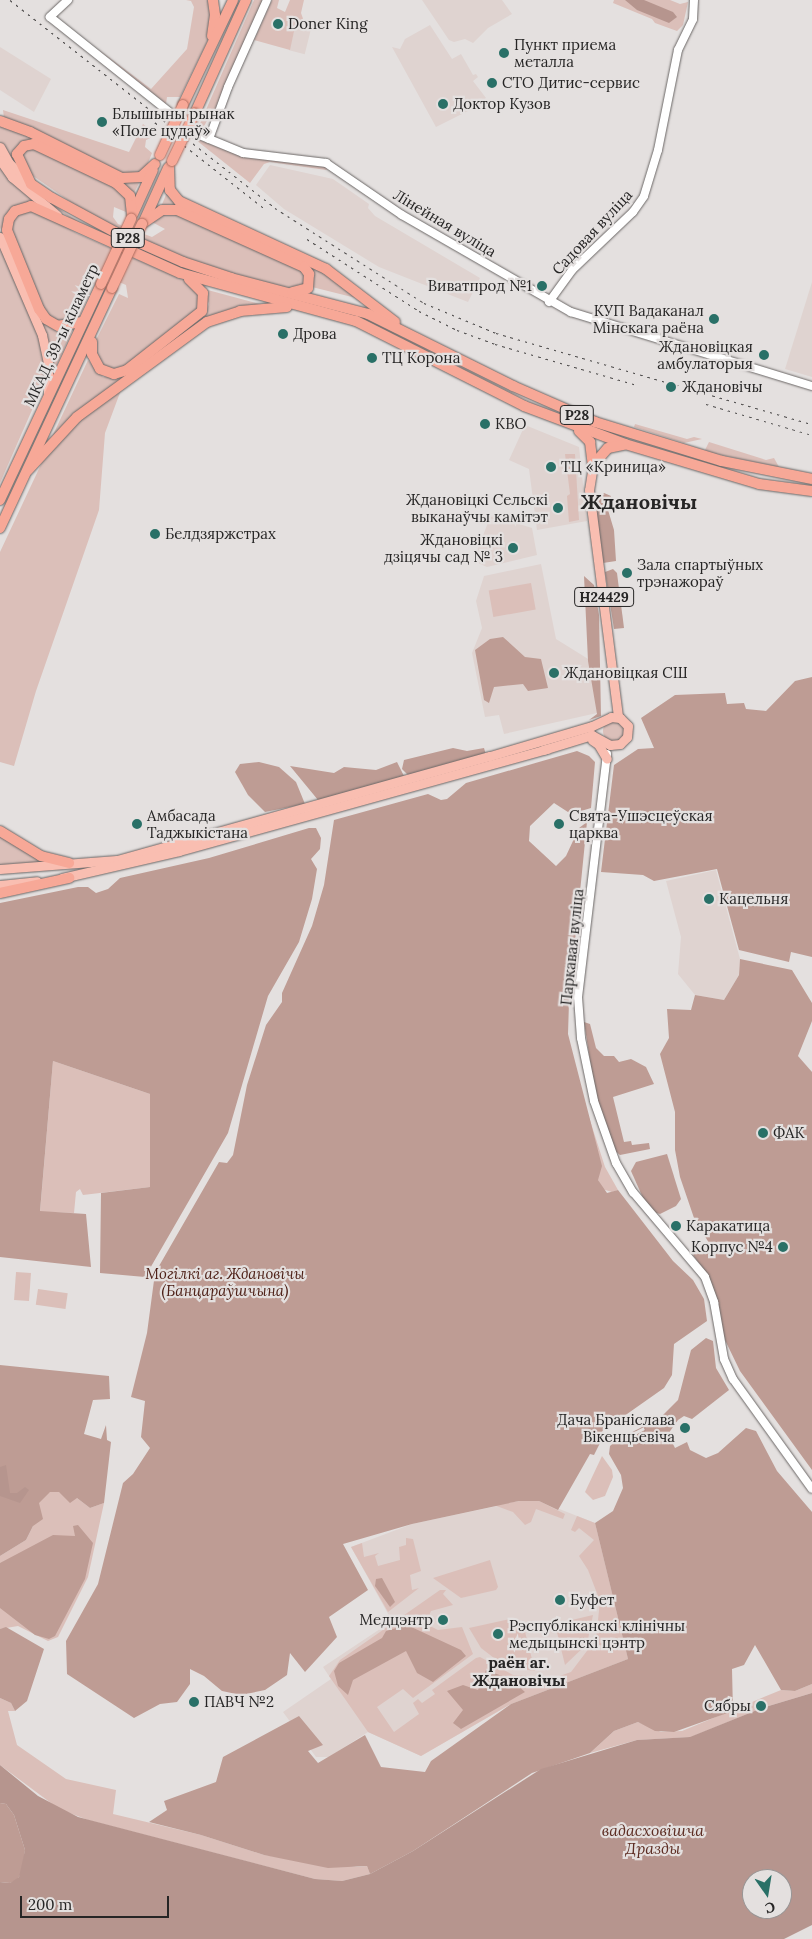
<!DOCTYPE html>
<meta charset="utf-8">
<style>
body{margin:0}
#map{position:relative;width:812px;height:1939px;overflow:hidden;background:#e4e0df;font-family:Lora,serif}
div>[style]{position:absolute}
.built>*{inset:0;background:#dfd3d0;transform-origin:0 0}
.green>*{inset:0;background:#dbbfb9;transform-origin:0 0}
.round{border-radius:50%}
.forest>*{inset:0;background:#be9c94}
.water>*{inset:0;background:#b6958e}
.stream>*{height:1px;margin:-0.5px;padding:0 0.5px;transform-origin:0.5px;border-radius:0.5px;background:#b6958e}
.roads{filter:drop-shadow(0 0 1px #6b6766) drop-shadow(0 0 1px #6b6766)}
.tertiary>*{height:8px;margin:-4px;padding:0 4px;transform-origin:4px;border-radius:4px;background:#fff}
.primary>*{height:9px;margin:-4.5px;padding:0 4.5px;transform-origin:4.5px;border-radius:4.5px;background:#f9beb1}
.trunk>*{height:10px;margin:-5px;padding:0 5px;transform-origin:5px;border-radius:5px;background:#f7a897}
.rail>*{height:1px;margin-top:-0.5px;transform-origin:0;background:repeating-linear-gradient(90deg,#4b4949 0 2.5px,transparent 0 7.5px)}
.bridges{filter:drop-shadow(0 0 1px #ad6c5e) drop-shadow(0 0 1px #ad6c5e)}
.trunk-bridge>*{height:10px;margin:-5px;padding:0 5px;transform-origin:5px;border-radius:5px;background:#f7a897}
.dots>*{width:14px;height:14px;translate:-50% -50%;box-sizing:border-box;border:2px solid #e4e0df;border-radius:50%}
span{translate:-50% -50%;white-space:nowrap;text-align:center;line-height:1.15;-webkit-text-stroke:4.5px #e4e0df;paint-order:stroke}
.shield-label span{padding:1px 4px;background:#e4e0df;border:1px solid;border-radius:4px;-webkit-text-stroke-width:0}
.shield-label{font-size:14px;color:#262525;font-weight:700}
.poi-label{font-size:15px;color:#262525}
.left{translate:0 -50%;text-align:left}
.right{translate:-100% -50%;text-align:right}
.street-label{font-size:15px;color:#262525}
.park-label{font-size:15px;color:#4e2017;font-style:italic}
.neighbourhood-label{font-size:16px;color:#262525;font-weight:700}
.water-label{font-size:16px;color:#5d2d23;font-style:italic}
.district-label{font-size:20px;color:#262525;font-weight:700}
.north{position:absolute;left:742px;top:1869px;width:50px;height:50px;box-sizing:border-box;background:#e4e0df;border:1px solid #989595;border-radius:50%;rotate:167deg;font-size:14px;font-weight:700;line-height:20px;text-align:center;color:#262525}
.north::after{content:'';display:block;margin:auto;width:18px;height:22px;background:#297067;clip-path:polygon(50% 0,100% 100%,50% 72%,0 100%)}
.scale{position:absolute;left:20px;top:1896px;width:149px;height:22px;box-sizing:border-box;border:2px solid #262525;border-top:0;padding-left:6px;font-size:15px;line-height:18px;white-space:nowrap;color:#262525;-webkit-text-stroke:4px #e4e0df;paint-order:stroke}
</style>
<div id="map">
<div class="built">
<div style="clip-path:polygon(422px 0,502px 0,512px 14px,488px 28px,473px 43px,465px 39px,454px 42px,449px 40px)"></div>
<div style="clip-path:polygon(430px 25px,452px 59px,461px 54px,473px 75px,476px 74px,478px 77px,473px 81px,486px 98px,470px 110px,436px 127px,392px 47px,400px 49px,405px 39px)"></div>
<div style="left:295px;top:27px;width:16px;height:24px;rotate:14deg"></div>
<div style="clip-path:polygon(0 47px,51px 79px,34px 112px,0 90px)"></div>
<div style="clip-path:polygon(270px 165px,333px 179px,369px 204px,368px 208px,375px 216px,480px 278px,468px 302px,379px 267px,284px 209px,256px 185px)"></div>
<div style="clip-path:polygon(812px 282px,812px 377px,785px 369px)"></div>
<div style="clip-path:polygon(525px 425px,579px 447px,587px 521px,537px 530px,529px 469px,509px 460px)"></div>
<div style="clip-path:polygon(491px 515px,532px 528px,537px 555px,487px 567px,473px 561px)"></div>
<div style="clip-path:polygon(541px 564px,556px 639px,593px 662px,597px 713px,504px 734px,499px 715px,485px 717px,472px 653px,482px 628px,476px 601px,484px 576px)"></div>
<div style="clip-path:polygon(716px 870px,740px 959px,739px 975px,724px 1000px,695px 995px,678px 974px,681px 937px,666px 881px)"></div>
<div style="clip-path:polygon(520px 1501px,539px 1501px,595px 1523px,628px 1659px,511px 1704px,421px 1756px,368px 1732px,329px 1757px,316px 1757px,283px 1712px,331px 1679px,323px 1667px,392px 1621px,351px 1547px,412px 1524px)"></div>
</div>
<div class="green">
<div style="clip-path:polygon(186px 0,208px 0,211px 14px,209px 38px,180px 97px,167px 97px,166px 104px,98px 49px,151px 89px,187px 49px,194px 7px,191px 1px)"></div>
<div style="clip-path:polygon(254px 0,265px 0,212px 119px,209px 117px,202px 130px,198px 128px)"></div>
<div style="clip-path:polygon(272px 0,279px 0,277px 8px,285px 12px,290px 0,304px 0,301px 13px,307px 30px,295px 27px,290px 50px,254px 40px)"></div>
<div style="clip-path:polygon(614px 0,670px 0,680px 4px,688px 2px,683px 25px,677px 31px,655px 23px,652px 19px,613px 3px)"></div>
<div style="clip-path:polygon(3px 110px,129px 152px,143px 124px,157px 135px,146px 140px,145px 147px,152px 153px,146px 168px,137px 174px,127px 176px,4px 118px)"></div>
<div style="clip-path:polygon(166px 116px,195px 138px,222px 149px,243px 155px,319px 163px,329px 168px,326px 170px,270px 162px,264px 164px,250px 183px)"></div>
<div style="clip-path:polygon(0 125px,140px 181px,133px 195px,37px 142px,11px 160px,0 142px)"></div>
<div style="clip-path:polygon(28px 146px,124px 191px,129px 204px,126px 212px,114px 207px,113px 217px,118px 224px,152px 237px,165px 229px,152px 222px,160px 215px,174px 212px,301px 269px,308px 283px,296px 290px,197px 264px,101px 223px,26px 171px,21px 150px)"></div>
<div style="clip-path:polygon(0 168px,36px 203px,10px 209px,4px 223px,40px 319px,55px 330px,73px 329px,52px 376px,44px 333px,0 227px)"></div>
<div style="clip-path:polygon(33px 191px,82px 224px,204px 276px,361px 316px,583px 428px,360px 318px,193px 275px,74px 221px)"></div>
<div style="clip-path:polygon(167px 192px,312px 265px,360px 299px,312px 287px,313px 272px,161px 207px)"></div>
<div style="clip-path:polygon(21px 211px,38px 211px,76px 233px,188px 282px,197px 289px,201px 308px,120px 372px,97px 364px,96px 340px,119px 294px,128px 298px,126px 285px,89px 269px,82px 277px,94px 282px,79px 318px,64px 324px,48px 317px,11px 235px,10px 222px)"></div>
<div style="clip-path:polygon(0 241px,44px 351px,46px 378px,0 483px)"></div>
<div style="clip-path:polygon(204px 289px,260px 304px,223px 313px,52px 437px,88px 360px,103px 377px,126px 376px,204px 317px,209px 304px)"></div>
<div style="clip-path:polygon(121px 390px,105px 433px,99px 510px,36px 691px,14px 766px,0 762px,0 552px,44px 458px,85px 416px)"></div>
<div style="clip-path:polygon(635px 424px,687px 439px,694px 437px,702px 439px,684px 443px,634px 427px)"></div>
<div style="clip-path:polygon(709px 442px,766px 460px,774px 458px,779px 467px,707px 452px,705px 450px)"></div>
<div style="clip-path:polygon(565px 454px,575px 454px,579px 520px,569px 522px,567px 496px,570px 494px)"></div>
<div style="left:531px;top:583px;width:27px;height:43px;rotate:80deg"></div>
<div class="round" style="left:603px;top:720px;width:22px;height:22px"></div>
<div style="clip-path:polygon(0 834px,15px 846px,51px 861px,0 865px)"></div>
<div style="clip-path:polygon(53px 1061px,150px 1094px,150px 1187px,83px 1195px,80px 1189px,76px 1192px,74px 1213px,40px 1212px)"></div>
<div style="clip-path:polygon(586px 1108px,605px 1167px,618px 1190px,612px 1192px,602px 1189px,598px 1180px)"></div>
<div style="left:16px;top:1272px;width:15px;height:28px;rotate:4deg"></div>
<div style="left:38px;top:1289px;width:30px;height:16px;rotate:8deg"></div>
<div style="clip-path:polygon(0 1424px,77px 1498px,90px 1508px,104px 1503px,88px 1577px,58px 1637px,48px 1641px,18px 1626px,0 1629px,0 1556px,26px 1540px,33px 1526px)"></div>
<div style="clip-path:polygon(602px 1456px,612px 1470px,613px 1477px,605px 1496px,593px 1500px,585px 1492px)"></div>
<div style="clip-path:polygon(520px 1501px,539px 1501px,565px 1514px,563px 1519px,536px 1509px,531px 1522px,525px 1525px,513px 1512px,494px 1505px)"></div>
<div style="clip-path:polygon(577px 1516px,595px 1523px,628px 1659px,511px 1704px,421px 1756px,368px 1732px,329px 1676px,340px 1660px,440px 1590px,446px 1590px,443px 1594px,453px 1605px,431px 1611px,428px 1618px,430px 1626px,438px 1630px,462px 1627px,473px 1654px,413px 1698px,403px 1689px,377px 1707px,394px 1732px,419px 1714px,413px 1703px,418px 1699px,422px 1703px,435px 1694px,432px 1690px,476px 1658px,480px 1657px,513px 1675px,543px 1677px,545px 1681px,571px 1672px,596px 1639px,600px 1601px,588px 1570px,579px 1556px,594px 1540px,579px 1528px,575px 1532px,571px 1530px)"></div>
<div style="clip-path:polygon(406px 1538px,413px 1539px,421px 1571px,410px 1575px,412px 1590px,419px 1588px,388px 1612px,351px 1547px,362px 1543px,364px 1557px,379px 1553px,375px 1556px,378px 1566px,400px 1560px,399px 1547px,406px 1545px)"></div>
<div style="clip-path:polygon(490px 1560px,498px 1587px,496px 1590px,461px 1598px,433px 1578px)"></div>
<div style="clip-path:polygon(593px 1615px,587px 1644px,565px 1665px,555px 1624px)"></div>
<div style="clip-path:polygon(514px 1618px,523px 1624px,535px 1671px,514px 1668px,494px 1658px,481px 1648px,469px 1628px)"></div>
<div style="clip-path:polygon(812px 1684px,812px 1693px,762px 1708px,691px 1737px,637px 1740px,590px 1753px,614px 1731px,638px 1722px,661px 1732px,682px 1731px,781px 1690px,795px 1691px)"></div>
<div style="clip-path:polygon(0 1698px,11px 1703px,15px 1711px,8px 1711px,17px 1745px,66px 1779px,116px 1790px,113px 1814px,201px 1835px,264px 1855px,357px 1867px,367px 1866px,370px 1874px,342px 1881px,315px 1879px,88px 1820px,59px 1809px,0 1765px)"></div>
</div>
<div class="forest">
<div style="clip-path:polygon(604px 493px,611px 496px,608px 510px,614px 530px,616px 561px,603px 563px,597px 515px,598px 499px)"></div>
<div style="clip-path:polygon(613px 569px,617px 573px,624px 628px,614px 629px,605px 572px)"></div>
<div style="clip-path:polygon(584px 576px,594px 585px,599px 615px,601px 716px,589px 720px,597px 714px,588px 661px)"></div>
<div style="clip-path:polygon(503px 637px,525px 657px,541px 659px,548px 688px,528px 691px,523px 684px,494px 687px,489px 703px,484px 700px,475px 650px,490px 639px)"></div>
<div style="clip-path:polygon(812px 677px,812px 957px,791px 952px,789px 962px,739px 950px,717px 869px,654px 881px,643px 875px,601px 872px,614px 765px,638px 749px,654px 748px,641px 718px,675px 695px,725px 693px,727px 704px,744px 703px,746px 709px,766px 711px,795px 681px)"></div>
<div style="clip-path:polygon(453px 748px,467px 751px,484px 748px,486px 755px,408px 775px,402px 769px,404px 760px)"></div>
<div style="clip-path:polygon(577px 751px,589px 756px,595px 762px,591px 808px,571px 814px,554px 803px,530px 826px,529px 841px,556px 866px,566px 856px,579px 828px,587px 822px,569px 1002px,568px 1034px,602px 1166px,598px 1180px,607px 1193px,618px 1190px,673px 1261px,693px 1280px,704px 1299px,707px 1321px,674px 1344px,672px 1375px,664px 1388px,600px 1433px,603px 1437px,594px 1455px,590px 1454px,558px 1510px,539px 1501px,519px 1501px,412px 1524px,343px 1544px,368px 1590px,329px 1617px,337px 1637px,305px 1672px,290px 1653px,287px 1675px,265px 1690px,241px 1695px,222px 1691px,204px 1676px,190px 1669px,190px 1684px,177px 1702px,160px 1704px,134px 1718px,67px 1674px,66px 1641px,98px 1584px,123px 1483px,133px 1474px,150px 1448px,141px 1437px,145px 1401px,131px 1397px,147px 1333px,155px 1273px,219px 1162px,227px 1163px,233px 1155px,247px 1085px,266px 1025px,282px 1002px,282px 993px,312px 926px,324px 885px,334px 820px,428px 794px,441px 800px,447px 799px,466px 783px)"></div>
<div style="clip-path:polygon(259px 762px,279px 767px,296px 782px,305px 804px,265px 812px,248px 795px,235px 772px,240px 764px)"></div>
<div style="clip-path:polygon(397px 762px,404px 776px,318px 800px,290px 766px,334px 773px,344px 767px,376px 770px)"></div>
<div style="clip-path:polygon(309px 828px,316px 828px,321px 838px,320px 849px,311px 859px,317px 869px,312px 899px,299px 942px,268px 996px,228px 1133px,145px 1277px,100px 1273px,101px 1193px,150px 1187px,150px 1094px,53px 1061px,40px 1211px,86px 1214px,91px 1267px,0 1257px,0 903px,78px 887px,88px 887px,96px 893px,108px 889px,120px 878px,209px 858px)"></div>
<div style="clip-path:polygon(740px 959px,792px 970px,812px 1003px,812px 1021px,798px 1056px,812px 1072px,812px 1470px,740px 1371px,725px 1340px,707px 1274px,693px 1255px,709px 1243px,694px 1218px,680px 1177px,675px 1150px,675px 1112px,660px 1054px,669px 1038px,667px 1009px,691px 1010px,695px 995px,724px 1000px,739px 975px)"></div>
<div style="clip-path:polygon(584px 1022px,590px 1024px,596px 1048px,604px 1056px,614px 1056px,619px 1062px,631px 1059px,646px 1067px,654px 1084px,613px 1097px,624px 1142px,631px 1141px,632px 1145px,649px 1143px,650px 1149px,620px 1155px,613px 1149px,596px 1099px)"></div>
<div style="clip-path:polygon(667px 1154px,681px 1199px,676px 1206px,660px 1214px,653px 1212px,643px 1198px,631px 1171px,636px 1162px)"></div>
<div style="clip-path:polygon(706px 1338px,713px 1341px,716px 1368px,729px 1390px,692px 1419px,684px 1416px,678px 1420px,668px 1434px,675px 1448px,687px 1442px,690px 1450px,706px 1458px,718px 1453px,746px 1428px,756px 1431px,777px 1471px,812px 1512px,812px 1684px,795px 1691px,781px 1690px,755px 1645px,744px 1665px,732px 1669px,733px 1711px,674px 1732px,655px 1731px,638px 1722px,614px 1731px,590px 1753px,532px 1773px,413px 1851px,370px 1874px,367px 1866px,328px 1868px,264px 1855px,201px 1835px,149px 1822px,167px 1810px,164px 1801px,216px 1782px,223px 1757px,299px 1716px,323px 1745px,308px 1751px,318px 1763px,365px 1735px,381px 1767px,425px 1772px,431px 1761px,511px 1704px,628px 1659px,595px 1523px,613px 1511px,623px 1488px,621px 1475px,609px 1454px,610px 1446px,621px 1436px,628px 1439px,645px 1430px,643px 1426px,660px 1418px,678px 1400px,691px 1350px)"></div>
<div style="clip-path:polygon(0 1365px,109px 1376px,110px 1399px,93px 1400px,84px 1434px,101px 1439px,106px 1425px,107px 1440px,111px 1442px,104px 1503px,90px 1508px,77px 1498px,70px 1503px,59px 1492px,50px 1492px,39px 1503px,43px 1519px,33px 1526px,26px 1540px,0 1556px)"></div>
<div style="clip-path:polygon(78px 1525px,93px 1543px,85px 1579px,55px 1636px,49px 1639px,35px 1635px,0 1608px,0 1563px,53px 1535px,75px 1536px,73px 1526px)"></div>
<div style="clip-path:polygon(382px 1578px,395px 1602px,390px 1607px,375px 1586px,376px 1579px)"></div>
<div style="clip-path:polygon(407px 1625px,461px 1650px,466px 1656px,433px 1682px,417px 1673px,406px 1651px,353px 1680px,348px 1695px,338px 1686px,334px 1671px,339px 1663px,382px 1638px,386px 1631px)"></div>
<div style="clip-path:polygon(6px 1627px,44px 1649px,27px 1701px,15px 1711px,11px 1703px,0 1698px,0 1629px)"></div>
<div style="clip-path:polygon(486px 1670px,510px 1679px,525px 1692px,461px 1729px,453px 1723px,463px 1710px,447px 1691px,463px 1685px,478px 1690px)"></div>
<div style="clip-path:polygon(0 1803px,6px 1804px,14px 1815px,25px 1850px,22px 1872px,17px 1880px,10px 1883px,0 1882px)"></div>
</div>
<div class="water">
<div style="clip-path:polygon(625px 0,644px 0,673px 12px,677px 17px,669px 23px,637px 10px)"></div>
<div style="clip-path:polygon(6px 1465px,10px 1493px,17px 1493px,25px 1487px,29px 1490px,20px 1503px,0 1496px,0 1467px)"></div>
<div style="clip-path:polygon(evenodd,812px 1693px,812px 1925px,784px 1939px,0 1939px,0 1882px,10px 1883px,19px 1877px,25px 1850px,14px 1815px,6px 1804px,0 1803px,0 1765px,38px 1796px,78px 1817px,315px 1879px,342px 1881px,370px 1874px,413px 1851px,541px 1769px,637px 1740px,690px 1737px,762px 1708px,812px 1693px,752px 1879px,782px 1879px,782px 1909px,752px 1909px,752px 1879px)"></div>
</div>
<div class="stream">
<div style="left:644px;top:1426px;width:4px;rotate:76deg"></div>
<div style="left:645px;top:1430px;width:19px;rotate:152deg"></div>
<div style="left:628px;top:1439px;width:4px;rotate:-117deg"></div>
<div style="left:626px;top:1435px;width:20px;rotate:-27deg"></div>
</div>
<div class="roads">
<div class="tertiary">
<div style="left:68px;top:0;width:25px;rotate:137deg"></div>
<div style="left:50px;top:17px;width:188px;rotate:38.5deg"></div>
<div style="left:197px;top:134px;width:50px;rotate:22.4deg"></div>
<div style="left:243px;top:153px;width:84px;rotate:6.9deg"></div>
<div style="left:326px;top:163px;width:92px;rotate:34.4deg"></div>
<div style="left:402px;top:215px;width:195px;rotate:29.9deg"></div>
<div style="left:571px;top:312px;width:252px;rotate:17.1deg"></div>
<div style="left:209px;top:139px;width:55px;rotate:-69.9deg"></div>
<div style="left:228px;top:87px;width:95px;rotate:-65.9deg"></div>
<div style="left:549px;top:302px;width:39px;rotate:-54deg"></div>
<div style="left:572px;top:270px;width:84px;rotate:-43.6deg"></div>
<div style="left:633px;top:212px;width:19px;rotate:-55deg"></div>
<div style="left:644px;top:196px;width:48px;rotate:-73.1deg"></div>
<div style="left:658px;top:150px;width:102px;rotate:-78.7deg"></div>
<div style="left:678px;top:50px;width:34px;rotate:-64deg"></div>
<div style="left:693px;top:19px;width:19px;rotate:-87deg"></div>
<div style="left:607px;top:754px;width:245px;rotate:96.8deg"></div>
<div style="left:578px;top:997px;width:41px;rotate:85.8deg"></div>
<div style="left:581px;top:1038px;width:64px;rotate:78.3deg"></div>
<div style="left:594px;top:1101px;width:66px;rotate:70.5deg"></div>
<div style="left:616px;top:1163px;width:34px;rotate:60deg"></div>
<div style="left:633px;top:1192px;width:111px;rotate:49.7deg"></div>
<div style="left:705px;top:1277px;width:27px;rotate:70deg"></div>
<div style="left:714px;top:1302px;width:58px;rotate:80deg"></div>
<div style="left:724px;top:1359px;width:22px;rotate:66deg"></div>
<div style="left:733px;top:1379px;width:135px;rotate:54.3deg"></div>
</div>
<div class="primary">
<div style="left:0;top:147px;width:18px;rotate:61deg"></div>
<div style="left:9px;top:163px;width:28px;rotate:44deg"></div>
<div style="left:0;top:160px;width:21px;rotate:55deg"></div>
<div style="left:12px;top:177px;width:59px;rotate:40.2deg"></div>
<div style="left:0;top:237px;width:107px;rotate:66.8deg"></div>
<div style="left:42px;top:335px;width:29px;rotate:78deg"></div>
<div style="left:48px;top:363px;width:32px;rotate:90deg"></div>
<div style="left:593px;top:465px;width:25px;rotate:99deg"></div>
<div style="left:589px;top:490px;width:229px;rotate:82.7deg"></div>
<div style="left:592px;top:740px;width:7px;rotate:34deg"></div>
<div style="left:598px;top:744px;width:17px;rotate:59deg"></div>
<div style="left:0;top:869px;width:117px;rotate:-4.4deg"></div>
<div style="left:117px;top:860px;width:387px;rotate:-15.6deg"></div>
<div style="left:490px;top:756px;width:106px;rotate:-16.4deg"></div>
<div style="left:592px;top:726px;width:21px;rotate:-25deg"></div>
<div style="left:611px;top:717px;width:9px;rotate:6deg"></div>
<div style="left:620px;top:718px;width:11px;rotate:45deg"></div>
<div style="left:628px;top:726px;width:11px;rotate:95deg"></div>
<div style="left:627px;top:737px;width:10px;rotate:135deg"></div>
<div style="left:620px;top:744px;width:10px;rotate:174deg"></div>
<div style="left:610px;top:745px;width:21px;rotate:-151deg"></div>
<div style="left:592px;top:735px;width:51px;rotate:163deg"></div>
<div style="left:62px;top:878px;width:120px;rotate:-13deg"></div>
<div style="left:179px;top:851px;width:382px;rotate:-15.5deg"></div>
<div style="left:0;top:885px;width:37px;rotate:-6deg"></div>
</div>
<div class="trunk">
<div style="left:212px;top:36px;width:21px;rotate:-82deg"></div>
<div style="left:215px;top:15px;width:15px;rotate:-98deg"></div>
<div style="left:183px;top:105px;width:116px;rotate:-64.5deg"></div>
<div style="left:195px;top:113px;width:124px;rotate:-65.7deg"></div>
<div style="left:0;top:121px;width:32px;rotate:20deg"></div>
<div style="left:30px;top:132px;width:103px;rotate:26.6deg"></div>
<div style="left:122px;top:178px;width:19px;rotate:-3deg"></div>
<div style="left:141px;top:177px;width:19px;rotate:-43deg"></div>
<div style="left:169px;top:167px;width:23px;rotate:88deg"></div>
<div style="left:170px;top:190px;width:14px;rotate:51deg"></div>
<div style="left:179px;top:201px;width:162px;rotate:24.8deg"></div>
<div style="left:326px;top:269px;width:87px;rotate:37.5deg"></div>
<div style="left:133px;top:214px;width:48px;rotate:-65.6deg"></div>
<div style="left:132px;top:215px;width:19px;rotate:-96deg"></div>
<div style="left:130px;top:196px;width:19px;rotate:-137deg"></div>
<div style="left:116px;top:183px;width:91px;rotate:-154.6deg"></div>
<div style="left:34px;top:144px;width:10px;rotate:169deg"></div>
<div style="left:24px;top:146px;width:11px;rotate:131deg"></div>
<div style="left:17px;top:154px;width:33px;rotate:65deg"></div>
<div style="left:31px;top:184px;width:25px;rotate:34deg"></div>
<div style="left:52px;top:198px;width:72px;rotate:28.4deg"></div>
<div style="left:115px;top:232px;width:74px;rotate:23.8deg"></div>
<div style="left:183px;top:262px;width:51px;rotate:18.4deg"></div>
<div style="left:231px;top:278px;width:142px;rotate:14.7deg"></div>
<div style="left:368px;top:314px;width:162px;rotate:26.4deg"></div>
<div style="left:513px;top:386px;width:90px;rotate:23.7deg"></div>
<div style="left:595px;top:422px;width:133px;rotate:17.1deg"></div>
<div style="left:722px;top:461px;width:92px;rotate:11.3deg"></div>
<div style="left:144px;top:221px;width:58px;rotate:-65.6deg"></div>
<div style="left:143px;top:223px;width:23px;rotate:-34deg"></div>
<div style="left:162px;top:210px;width:15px"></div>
<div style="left:177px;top:210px;width:139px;rotate:24.2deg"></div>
<div style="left:304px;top:267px;width:9px;rotate:54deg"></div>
<div style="left:309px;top:274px;width:14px;rotate:94deg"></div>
<div style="left:308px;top:288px;width:16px;rotate:165deg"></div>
<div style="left:82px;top:322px;width:24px;rotate:171deg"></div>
<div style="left:58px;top:326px;width:14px;rotate:-150deg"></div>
<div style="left:46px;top:319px;width:12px;rotate:-125deg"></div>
<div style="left:39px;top:309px;width:85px;rotate:-112.1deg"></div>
<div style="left:7px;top:230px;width:11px;rotate:-80deg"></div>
<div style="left:9px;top:219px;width:10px;rotate:-53deg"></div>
<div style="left:15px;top:211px;width:17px;rotate:-17deg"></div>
<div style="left:31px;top:206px;width:163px;rotate:24.2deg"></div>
<div style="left:180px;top:273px;width:182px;rotate:15.3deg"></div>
<div style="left:356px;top:321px;width:188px;rotate:26.8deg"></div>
<div style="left:524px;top:406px;width:108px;rotate:20.6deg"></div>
<div style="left:625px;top:444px;width:140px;rotate:16.6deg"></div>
<div style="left:759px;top:484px;width:53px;rotate:7.5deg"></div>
<div style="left:92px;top:342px;width:12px;rotate:90deg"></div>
<div style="left:92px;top:354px;width:17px;rotate:62deg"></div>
<div style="left:100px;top:369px;width:15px;rotate:20deg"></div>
<div style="left:114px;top:374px;width:14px;rotate:-17deg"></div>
<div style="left:127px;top:370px;width:95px;rotate:-38.2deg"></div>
<div style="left:202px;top:311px;width:18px;rotate:-87deg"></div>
<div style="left:203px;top:293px;width:20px;rotate:-135deg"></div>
<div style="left:579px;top:431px;width:16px;rotate:45deg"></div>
<div style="left:590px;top:442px;width:23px;rotate:83deg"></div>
<div style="left:594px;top:464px;width:21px;rotate:-49deg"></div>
<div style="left:608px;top:448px;width:16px;rotate:-11deg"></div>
<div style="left:28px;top:470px;width:72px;rotate:-47.2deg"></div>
<div style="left:77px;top:417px;width:161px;rotate:-36.2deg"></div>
<div style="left:207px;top:322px;width:35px;rotate:-18deg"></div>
<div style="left:240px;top:311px;width:47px;rotate:-4.9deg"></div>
<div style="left:0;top:500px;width:238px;rotate:-64.9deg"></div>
<div style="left:0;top:528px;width:265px;rotate:-65deg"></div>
<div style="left:0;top:831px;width:48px;rotate:31.4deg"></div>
<div style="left:41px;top:856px;width:29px;rotate:14deg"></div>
<div style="left:0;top:893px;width:71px;rotate:-12.3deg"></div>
</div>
</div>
<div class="rail">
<div style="left:10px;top:0;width:337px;rotate:38.1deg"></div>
<div style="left:275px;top:208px;width:177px;rotate:32.5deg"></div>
<div style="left:424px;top:303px;width:78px;rotate:22.6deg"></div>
<div style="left:496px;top:333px;width:329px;rotate:16.1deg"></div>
<div style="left:143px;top:113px;width:155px;rotate:38.2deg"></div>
<div style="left:307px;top:239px;width:133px;rotate:32.7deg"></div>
<div style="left:419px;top:311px;width:42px;rotate:26.6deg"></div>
<div style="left:457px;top:330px;width:40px;rotate:20.2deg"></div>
<div style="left:495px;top:344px;width:145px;rotate:16.1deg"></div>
<div style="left:706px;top:404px;width:110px;rotate:16.3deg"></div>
</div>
<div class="bridges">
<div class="trunk-bridge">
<div style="left:160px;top:155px;width:55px;rotate:-65.3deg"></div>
<div style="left:172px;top:161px;width:53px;rotate:-64.4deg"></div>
<div style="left:101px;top:284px;width:72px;rotate:-65.2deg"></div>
<div style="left:112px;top:288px;width:71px;rotate:-64.9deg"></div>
</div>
</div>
<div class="dots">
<div style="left:278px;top:24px;background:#297067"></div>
<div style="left:504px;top:53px;background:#297067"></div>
<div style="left:492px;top:83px;background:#297067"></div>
<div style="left:443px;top:104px;background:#297067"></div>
<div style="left:102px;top:122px;background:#297067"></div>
<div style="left:542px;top:286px;background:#297067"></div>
<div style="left:714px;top:319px;background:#297067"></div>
<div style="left:283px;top:334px;background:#297067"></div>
<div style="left:764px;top:355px;background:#297067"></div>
<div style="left:372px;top:358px;background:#297067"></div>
<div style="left:671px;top:387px;background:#297067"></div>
<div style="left:485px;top:424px;background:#297067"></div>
<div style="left:551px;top:467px;background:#297067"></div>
<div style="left:558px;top:508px;background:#297067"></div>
<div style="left:155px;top:534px;background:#297067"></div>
<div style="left:513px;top:548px;background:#297067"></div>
<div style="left:627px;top:573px;background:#297067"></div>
<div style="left:554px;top:673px;background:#297067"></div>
<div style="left:137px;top:824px;background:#297067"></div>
<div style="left:559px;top:824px;background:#297067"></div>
<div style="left:709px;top:899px;background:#297067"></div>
<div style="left:763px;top:1133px;background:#297067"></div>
<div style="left:676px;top:1226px;background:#297067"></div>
<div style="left:783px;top:1247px;background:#297067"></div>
<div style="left:685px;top:1428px;background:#297067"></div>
<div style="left:560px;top:1600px;background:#297067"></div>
<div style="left:443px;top:1620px;background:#297067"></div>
<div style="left:498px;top:1634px;background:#297067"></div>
<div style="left:194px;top:1702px;background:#297067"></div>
<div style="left:761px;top:1706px;background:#297067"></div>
</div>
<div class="shield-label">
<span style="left:128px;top:238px">Р28</span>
<span style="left:577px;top:415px">Р28</span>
<span style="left:604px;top:597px">Н24429</span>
</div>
<div class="poi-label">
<span class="left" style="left:288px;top:24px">Doner King</span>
<span class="left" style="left:514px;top:53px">Пункт приема<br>металла</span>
<span class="left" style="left:502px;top:83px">СТО Дитис-сервис</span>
<span class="left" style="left:453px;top:104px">Доктор Кузов</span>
<span class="left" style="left:112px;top:122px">Блышыны рынак<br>«Поле цудаў»</span>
<span class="right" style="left:532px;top:286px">Виватпрод №1</span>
<span class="right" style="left:704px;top:319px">КУП Вадаканал<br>Мінскага раёна</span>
<span class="left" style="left:293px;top:334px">Дрова</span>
<span class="right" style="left:753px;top:355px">Ждановіцкая<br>амбулаторыя</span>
<span class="left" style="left:382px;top:358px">ТЦ Корона</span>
<span class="left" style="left:682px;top:387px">Ждановічы</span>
<span class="left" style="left:495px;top:424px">KBО</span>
<span class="left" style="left:561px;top:467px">ТЦ «Криница»</span>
<span class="right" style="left:548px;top:508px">Ждановіцкі Сельскі<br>выканаўчы камітэт</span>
<span class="left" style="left:165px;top:534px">Белдзяржстрах</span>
<span class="right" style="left:503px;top:548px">Ждановіцкі<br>дзіцячы сад № 3</span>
<span class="left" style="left:637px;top:573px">Зала спартыўных<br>трэнажораў</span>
<span class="left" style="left:564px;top:673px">Ждановіцкая СШ</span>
<span class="left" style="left:147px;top:824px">Амбасада<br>Таджыкістана</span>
<span class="left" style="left:569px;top:824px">Свята-Ушэсцеўская<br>царква</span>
<span class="left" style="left:719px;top:899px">Кацельня</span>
<span class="left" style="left:773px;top:1133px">ФАК</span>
<span class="left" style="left:686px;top:1226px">Каракатица</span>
<span class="right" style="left:773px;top:1247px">Корпус №4</span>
<span class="right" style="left:675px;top:1428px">Дача Браніслава<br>Вікенцьевіча</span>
<span class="left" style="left:570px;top:1600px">Буфет</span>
<span class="right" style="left:433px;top:1620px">Медцэнтр</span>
<span class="left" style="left:509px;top:1634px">Рэспубліканскі клінічны<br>медыцынскі цэнтр</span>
<span class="left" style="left:204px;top:1702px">ПАВЧ №2</span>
<span class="right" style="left:751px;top:1706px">Сябры</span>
</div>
<div class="street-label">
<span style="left:445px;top:223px;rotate:31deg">Лінейная вуліца</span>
<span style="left:592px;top:232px;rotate:-47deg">Садовая вуліца</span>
<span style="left:61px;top:335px;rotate:-65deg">МКАД, 39-ы кіламетр</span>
<span style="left:572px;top:947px;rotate:-84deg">Паркавая вуліца</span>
</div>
<div class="park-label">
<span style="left:225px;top:1282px">Могілкі аг. Ждановічы<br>(Банцараўшчына)</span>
</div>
<div class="neighbourhood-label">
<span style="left:519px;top:1671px">раён аг.<br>Ждановічы</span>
</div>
<div class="water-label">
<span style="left:653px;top:1839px">вадасховішча<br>Дразды</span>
</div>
<div class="district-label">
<span style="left:639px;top:501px">Ждановічы</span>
</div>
<div class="north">С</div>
<div class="scale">200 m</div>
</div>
